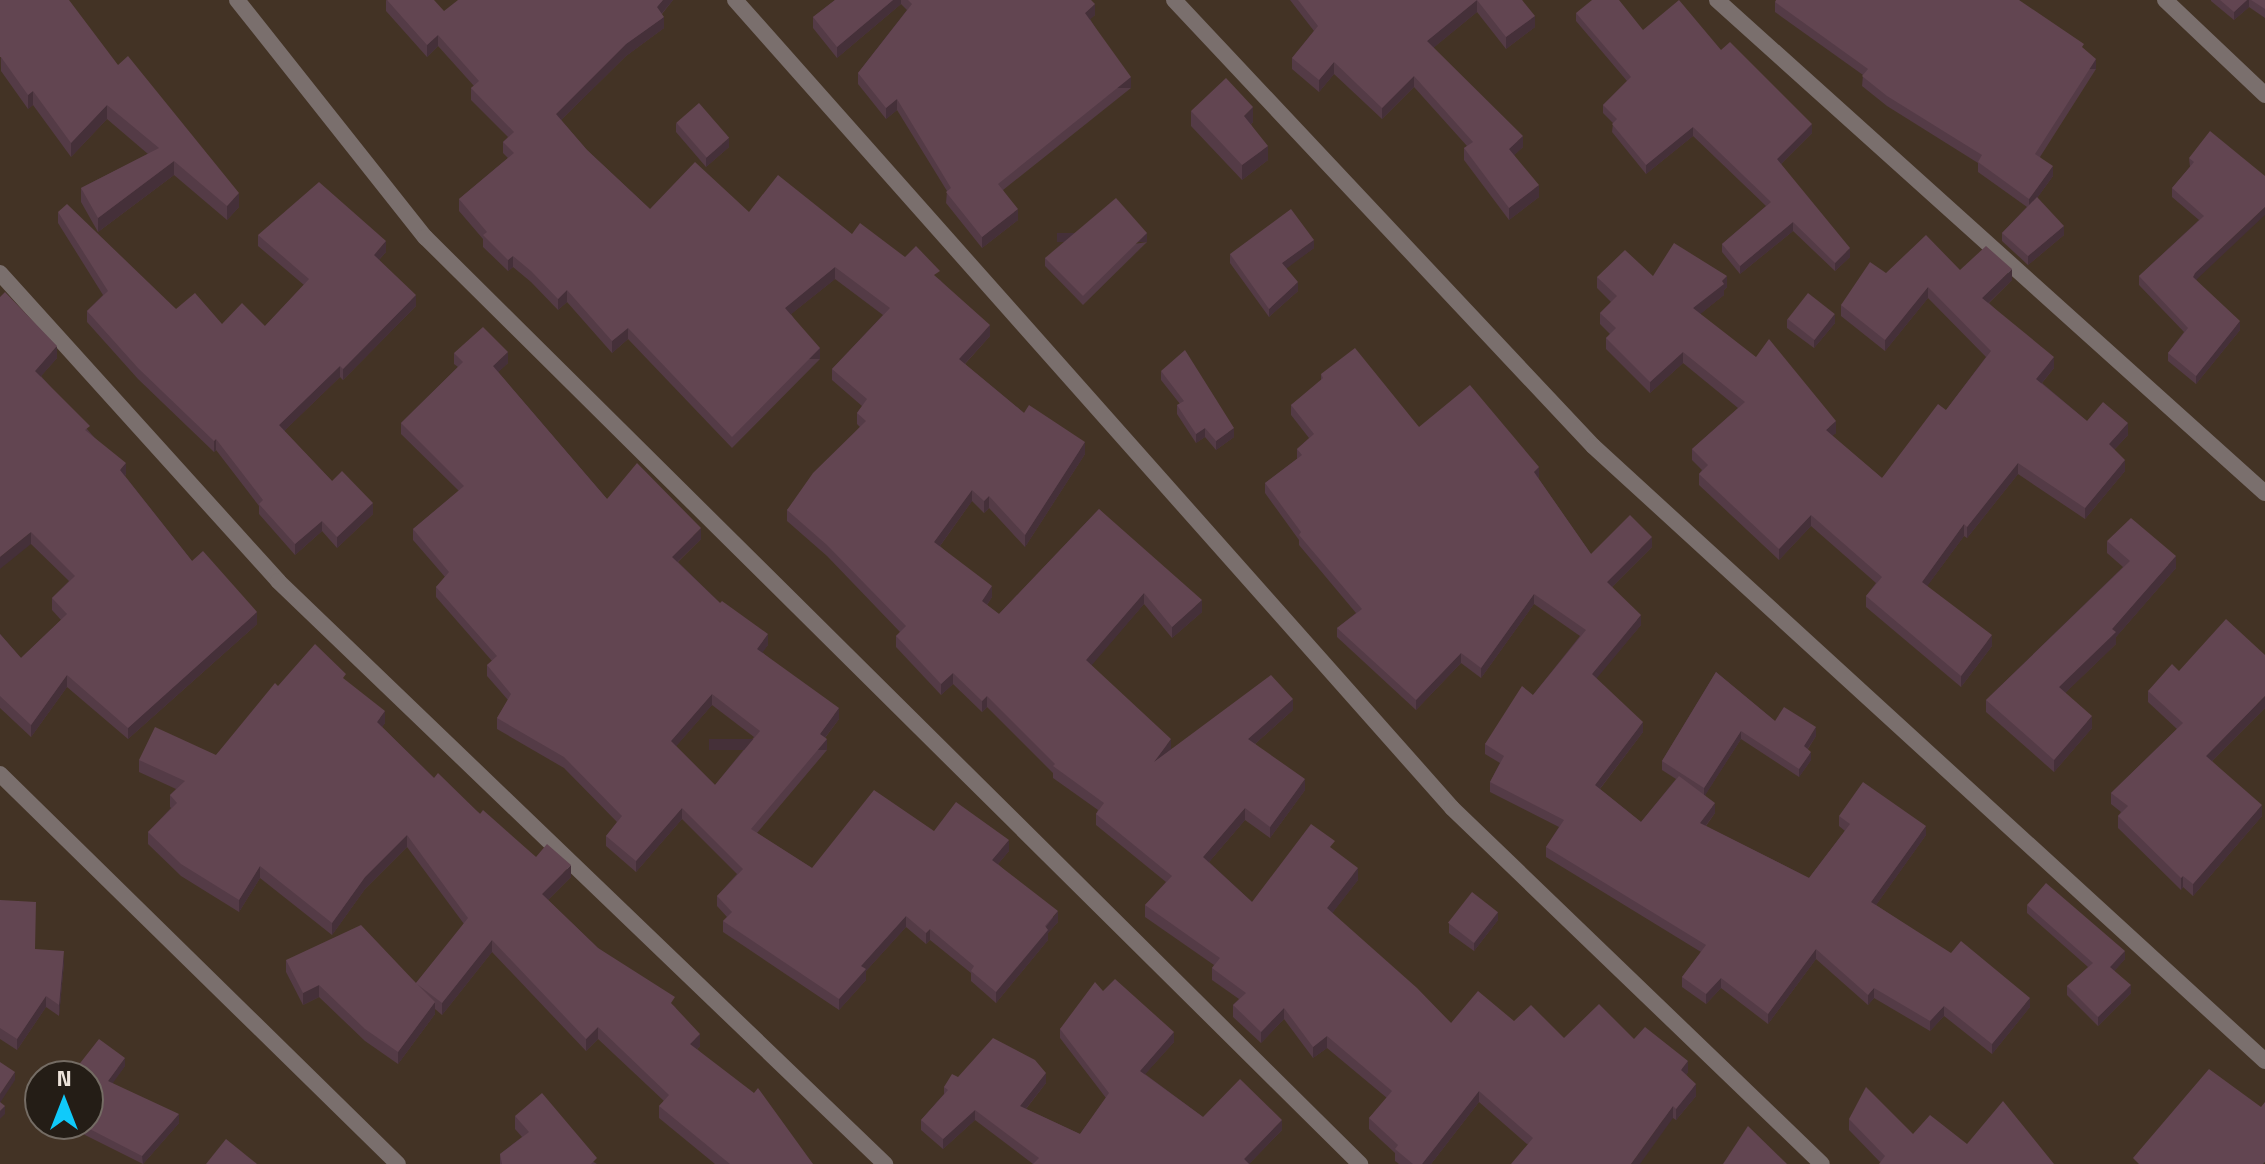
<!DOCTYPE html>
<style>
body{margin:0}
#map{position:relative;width:2265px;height:1164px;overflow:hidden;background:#433325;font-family:"Titillium Web",sans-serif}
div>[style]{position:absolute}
.street>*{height:16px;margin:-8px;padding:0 8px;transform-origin:8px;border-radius:8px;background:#7a6f6d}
.wall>*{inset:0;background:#543b46}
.shaded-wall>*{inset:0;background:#453039;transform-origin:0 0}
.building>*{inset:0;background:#624551;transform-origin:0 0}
span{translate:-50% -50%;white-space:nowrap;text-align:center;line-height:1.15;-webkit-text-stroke:6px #241d16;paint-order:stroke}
.north{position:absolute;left:24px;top:1060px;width:80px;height:80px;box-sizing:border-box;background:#241d16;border:2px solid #746c64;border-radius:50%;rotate:0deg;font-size:22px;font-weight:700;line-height:32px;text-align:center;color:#ede3da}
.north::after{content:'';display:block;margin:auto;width:28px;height:36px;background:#10cafa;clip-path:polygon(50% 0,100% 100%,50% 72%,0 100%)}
</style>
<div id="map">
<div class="street">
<div style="left:237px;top:0;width:303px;rotate:51.6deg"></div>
<div style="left:425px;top:237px;width:1317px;rotate:44.75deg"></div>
<div style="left:735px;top:0;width:1080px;rotate:48.41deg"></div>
<div style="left:1452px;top:808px;width:513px;rotate:43.9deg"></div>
<div style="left:1174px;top:0;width:612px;rotate:46.79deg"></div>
<div style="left:1593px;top:446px;width:911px;rotate:42.46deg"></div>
<div style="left:1717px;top:0;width:737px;rotate:41.98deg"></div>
<div style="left:2165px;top:0;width:138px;rotate:43.5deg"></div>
<div style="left:0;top:273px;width:415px;rotate:47.9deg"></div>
<div style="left:278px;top:581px;width:842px;rotate:43.84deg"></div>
<div style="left:0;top:774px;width:557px;rotate:44.42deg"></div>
</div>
<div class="wall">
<div style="clip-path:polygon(0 0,118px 65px,239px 207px,227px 220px,174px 175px,98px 232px,81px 202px,81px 188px,148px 154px,107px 119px,71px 157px,33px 105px,28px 109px,1px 71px)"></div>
<div style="clip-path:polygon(386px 0,444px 11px,673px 0,662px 14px,664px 28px,626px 56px,561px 120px,587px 150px,650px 209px,749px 212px,852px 234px,905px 257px,940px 280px,990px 336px,965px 364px,1024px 413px,1085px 454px,1025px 547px,989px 508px,984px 513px,972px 501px,940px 546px,992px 597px,987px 605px,999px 614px,1099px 509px,1202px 612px,1172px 638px,1144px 604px,1091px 665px,1171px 749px,1293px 710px,1255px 744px,1305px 790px,1270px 838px,1245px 820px,1209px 862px,1252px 902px,1335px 851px,1358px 880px,1332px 913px,1451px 1023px,1514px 1021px,1564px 1038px,1634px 1039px,1688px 1072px,1686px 1075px,1696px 1096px,1676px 1120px,1673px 1118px,1527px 1144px,1479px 1102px,1431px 1164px,1399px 1164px,1395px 1161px,1395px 1153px,1369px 1129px,1369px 1118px,1387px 1098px,1327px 1048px,1313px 1058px,1284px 1019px,1261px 1043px,1233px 1017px,1233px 1005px,1239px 999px,1212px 980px,1212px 968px,1214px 965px,1145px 917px,1145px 905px,1166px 882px,1096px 825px,1096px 814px,1098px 810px,1053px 778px,1053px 773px,987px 707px,982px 712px,953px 684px,941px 695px,896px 647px,896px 636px,900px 632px,827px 556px,787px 521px,787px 510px,860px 427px,857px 424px,857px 413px,862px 406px,832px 380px,832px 369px,883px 315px,835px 279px,791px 314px,820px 359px,732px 448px,628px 339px,612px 353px,567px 302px,558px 310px,531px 282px,513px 267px,508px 271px,483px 247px,483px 239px,459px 211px,459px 199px,508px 158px,503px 153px,503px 142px,508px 137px,471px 100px,471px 88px,474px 86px,438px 46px,427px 57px,386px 11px)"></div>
<div style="clip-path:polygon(835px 0,1091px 0,1095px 15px,1090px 19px,1131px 88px,1003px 190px,1018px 220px,982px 248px,946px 203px,947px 191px,897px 110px,886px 119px,858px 84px,858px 73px,907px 10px,901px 4px,837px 58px,813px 28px,813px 17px)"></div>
<div style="clip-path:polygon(1290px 0,1522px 0,1535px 27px,1506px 49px,1477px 12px,1433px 48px,1523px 147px,1514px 155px,1539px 197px,1509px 220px,1464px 160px,1464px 148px,1467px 146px,1414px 87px,1382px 119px,1334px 74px,1319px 92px,1292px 69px,1292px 58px,1314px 31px)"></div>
<div style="clip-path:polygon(2211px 0,2265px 0,2265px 18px,2249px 7px,2234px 20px,2211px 1px)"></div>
<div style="clip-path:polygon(1775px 2px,2084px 49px,2096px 69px,2040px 157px,2053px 176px,2037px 198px,2064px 235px,2028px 265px,2002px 241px,2002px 233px,2027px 207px,1978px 172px,1978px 163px,1887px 106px,1862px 86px,1863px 75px,1775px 12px)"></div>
<div style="clip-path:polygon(1576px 13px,1721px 50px,1812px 133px,1781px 164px,1850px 257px,1835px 271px,1793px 231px,1740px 274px,1722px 252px,1722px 244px,1766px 206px,1693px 136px,1646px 174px,1612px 132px,1613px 123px,1603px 113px,1603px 105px,1627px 81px,1576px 21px)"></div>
<div style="clip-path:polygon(1191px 111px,1253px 122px,1251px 124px,1268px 160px,1242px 180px,1191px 126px)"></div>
<div style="clip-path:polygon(676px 123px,729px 147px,706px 167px,676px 132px)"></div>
<div style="clip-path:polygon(2189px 158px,2265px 176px,2196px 280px,2240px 330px,2196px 384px,2168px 361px,2168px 353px,2184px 332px,2139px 285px,2139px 276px,2199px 220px,2172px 197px,2172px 188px,2190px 167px)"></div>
<div style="clip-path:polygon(58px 212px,176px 309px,222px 324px,265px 326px,304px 285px,258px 246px,258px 235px,386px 252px,379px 260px,416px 306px,343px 380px,340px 377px,284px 431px,332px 481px,373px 514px,337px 548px,322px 531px,295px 555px,259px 514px,259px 506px,216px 450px,214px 452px,138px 379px,87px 322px,87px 311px,103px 295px,58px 223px)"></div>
<div style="clip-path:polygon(1147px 242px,1083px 305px,1045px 266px,1045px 258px)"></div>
<div style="clip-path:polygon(1314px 248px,1286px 268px,1298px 291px,1269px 317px,1230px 263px,1230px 254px)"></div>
<div style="clip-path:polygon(1960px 270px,2012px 280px,1989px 303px,2054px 368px,2042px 383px,2087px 421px,2128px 435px,2114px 450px,2125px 471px,2085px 519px,2018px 474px,1967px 538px,1964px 536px,1927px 586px,1992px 646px,1961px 687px,1866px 607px,1866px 596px,1876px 583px,1811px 526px,1779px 560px,1699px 485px,1699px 474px,1702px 470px,1692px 460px,1692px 449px,1738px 408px,1683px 363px,1650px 393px,1606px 349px,1606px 338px,1610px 334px,1600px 324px,1600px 313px,1611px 302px,1597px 288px,1597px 277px,1653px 276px,1727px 287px,1724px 290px,1724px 295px,1700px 314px,1836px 433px,1832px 436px,1882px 478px,1946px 410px,1986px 357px,1928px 298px,1885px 351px,1841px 316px,1841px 305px,1886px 273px)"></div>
<div style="clip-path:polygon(0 297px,57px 358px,41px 376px,126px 474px,125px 476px,192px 561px,257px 624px,128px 739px,67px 687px,31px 737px,0 708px,0 634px,21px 658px,61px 620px,52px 610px,52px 598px,69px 581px,31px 544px)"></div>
<div style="clip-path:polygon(1787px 319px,1835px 323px,1814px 348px,1787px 328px)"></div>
<div style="clip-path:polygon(evenodd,454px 353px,508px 363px,498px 372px,607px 499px,701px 539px,678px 562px,720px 603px,768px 645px,762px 652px,839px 719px,825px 738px,827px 750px,757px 833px,812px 868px,934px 831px,1009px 851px,998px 864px,1058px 922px,1048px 933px,1048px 940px,996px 1003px,971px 981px,971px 973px,930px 940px,926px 944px,906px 927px,866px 971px,866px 980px,839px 1010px,723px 932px,723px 921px,727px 917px,717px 906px,717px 896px,737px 874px,682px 819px,636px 872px,606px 846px,606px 836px,617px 822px,564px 768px,497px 729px,497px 718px,508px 700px,487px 676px,487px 665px,492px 661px,436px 597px,436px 587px,445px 577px,413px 540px,413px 529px,459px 491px,401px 434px,401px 423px,458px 367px,454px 364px,454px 353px,712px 705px,754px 737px,715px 785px,676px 746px,712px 705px)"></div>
<div style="clip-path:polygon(1161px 371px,1234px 437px,1216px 450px,1205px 437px,1196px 443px,1177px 414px,1177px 405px,1180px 404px,1161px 380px)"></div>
<div style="clip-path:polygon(1321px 374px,1419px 427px,1539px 477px,1538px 478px,1591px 554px,1652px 547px,1612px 587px,1641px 625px,1596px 678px,1643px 732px,1600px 789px,1641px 822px,1676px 779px,1662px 770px,1662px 761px,1716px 672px,1775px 721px,1816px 736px,1808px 749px,1811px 760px,1799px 777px,1741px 739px,1705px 795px,1715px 813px,1706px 826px,1809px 878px,1845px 831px,1839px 826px,1839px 816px,1926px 835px,1876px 905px,2030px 1007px,1992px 1054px,1944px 1016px,1930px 1031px,1874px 998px,1868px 1005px,1816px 959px,1768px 1024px,1721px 988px,1706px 1004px,1682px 987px,1682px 977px,1701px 952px,1546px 857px,1546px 847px,1559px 827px,1490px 792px,1490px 782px,1500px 763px,1485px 754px,1485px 744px,1533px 695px,1580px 636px,1534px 604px,1481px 678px,1461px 663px,1416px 710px,1337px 637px,1337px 628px,1356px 613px,1299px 545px,1299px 540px,1265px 493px,1265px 483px,1297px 459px,1297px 449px,1309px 438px,1291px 415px,1291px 405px,1321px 381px)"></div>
<div style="clip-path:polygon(2107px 541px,2176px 568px,2116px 637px,2116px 644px,2065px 693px,2092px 728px,2054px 772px,1986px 712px,1986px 700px,2123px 567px,2107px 553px)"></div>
<div style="clip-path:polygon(2179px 671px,2265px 708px,2212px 761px,2262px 816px,2193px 896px,2183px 887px,2181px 890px,2118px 828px,2118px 816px,2121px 812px,2111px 804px,2111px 793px,2177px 729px,2148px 702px,2148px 691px)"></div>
<div style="clip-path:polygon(346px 681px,385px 723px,382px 727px,434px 778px,536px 857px,571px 877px,548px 900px,598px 948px,675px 1007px,700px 1046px,697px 1049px,813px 1164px,715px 1164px,659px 1118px,659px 1106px,664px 1101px,598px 1039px,586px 1051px,492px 952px,442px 1015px,435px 1009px,435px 1014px,398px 1064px,365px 1041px,319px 997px,303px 1005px,286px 972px,286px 960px,416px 983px,464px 924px,407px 847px,365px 889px,332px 935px,260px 878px,239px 912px,181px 876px,148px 844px,148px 832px,171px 808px,170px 807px,170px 795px,176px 789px,139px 772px,139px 760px,216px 755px,278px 686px)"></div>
<div style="clip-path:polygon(0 900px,35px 949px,64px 963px,59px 1016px,46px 1007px,17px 1050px,0 1039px)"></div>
<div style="clip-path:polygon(2027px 905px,2125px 959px,2114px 971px,2131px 993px,2098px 1026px,2067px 995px,2067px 986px,2088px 967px,2027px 913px)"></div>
<div style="clip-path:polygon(1498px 920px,1474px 951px,1449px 933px,1449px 924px)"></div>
<div style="clip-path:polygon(1103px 991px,1174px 1042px,1145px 1074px,1203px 1117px,1282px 1130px,1249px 1164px,1033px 1164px,975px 1120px,943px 1149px,921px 1130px,921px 1120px,944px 1094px,944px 1087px,958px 1077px,1046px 1083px,1026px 1109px,1080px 1134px,1106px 1098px,1060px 1038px,1060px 1029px)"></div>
<div style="clip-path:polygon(125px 1066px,112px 1083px,179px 1123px,143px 1164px,63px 1124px,88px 1124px,88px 1076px)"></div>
<div style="clip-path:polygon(515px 1116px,597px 1164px,500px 1164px,500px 1154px,522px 1137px,515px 1129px)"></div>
<div style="clip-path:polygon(1849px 1119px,1913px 1134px,1967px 1144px,1880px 1162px,1849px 1130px)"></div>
</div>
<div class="shaded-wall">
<div style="clip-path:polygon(663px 0,673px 0,657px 19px,657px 7px)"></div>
<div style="clip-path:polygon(893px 0,901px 0,901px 4px,837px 58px,837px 47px)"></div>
<div style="clip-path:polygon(1477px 0,1477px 12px,1427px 53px,1427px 41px)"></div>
<div style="clip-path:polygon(2247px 0,2249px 0,2249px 7px,2234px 20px,2234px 12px)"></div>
<div style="clip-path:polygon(1095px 4px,1095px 15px,1085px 24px,1085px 13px)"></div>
<div style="clip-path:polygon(1535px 16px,1535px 27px,1506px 49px,1506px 37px)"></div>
<div style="clip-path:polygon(664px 17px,664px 28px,626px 56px,556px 125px,556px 114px,626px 44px)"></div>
<div style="clip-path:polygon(438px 35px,438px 46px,427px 57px,427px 45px)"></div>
<div style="left:2096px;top:59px;width:10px;height:113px;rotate:90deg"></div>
<div style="clip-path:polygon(1334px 62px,1334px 74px,1319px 92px,1319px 80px)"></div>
<div style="clip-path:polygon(1414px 76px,1414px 87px,1382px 119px,1382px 108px)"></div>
<div style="left:1131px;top:77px;width:11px;height:171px;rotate:90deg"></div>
<div style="clip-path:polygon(33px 91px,33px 105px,28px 109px,28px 95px)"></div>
<div style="clip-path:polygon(897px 99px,897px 110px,886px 119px,886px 108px)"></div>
<div style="clip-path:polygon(107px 105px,107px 119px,71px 157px,71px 143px)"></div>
<div style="clip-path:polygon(1253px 107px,1253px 122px,1244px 130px,1244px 116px)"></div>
<div style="clip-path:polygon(1812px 124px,1812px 133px,1777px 168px,1777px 159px)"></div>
<div style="clip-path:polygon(1693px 127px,1693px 136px,1646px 174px,1646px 165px)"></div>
<div style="clip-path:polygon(1523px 136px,1523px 147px,1509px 160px,1509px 149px)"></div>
<div style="clip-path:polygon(729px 138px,729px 147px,706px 167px,706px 158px)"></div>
<div style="clip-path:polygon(1268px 146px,1268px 160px,1242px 180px,1242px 165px)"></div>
<div style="clip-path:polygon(174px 161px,174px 175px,98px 232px,98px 218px)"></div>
<div style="clip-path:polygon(2053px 166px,2053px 176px,2029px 209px,2029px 199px)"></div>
<div style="clip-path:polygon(1539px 185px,1539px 197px,1509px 220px,1509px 208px)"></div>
<div style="clip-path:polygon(239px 193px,239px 207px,227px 220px,227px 206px)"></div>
<div style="clip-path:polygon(2265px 207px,2265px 215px,2195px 281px,2193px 277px,2195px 273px)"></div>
<div style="clip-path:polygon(1018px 209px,1018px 220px,982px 248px,982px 237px)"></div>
<div style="clip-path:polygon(1793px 222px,1793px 231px,1740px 274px,1740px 266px)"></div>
<div style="clip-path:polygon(2064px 226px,2064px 235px,2028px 265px,2028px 256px)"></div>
<div style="left:1147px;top:233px;width:9px;height:90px;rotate:90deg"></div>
<div style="clip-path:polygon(1314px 240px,1314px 248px,1282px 272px,1282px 263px)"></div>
<div style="clip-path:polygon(386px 241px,386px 252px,374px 265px,374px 255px)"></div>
<div style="clip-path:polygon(1850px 248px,1850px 257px,1835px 271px,1835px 263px)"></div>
<div style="clip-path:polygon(513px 256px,513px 267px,508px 271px,508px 260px)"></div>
<div style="clip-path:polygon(835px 267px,835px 279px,785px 319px,785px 308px)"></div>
<div style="clip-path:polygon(2012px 269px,2012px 280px,1982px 309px,1982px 298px)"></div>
<div style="clip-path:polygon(1727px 276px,1727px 287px,1724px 290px,1724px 295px,1693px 320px,1693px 308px)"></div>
<div style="clip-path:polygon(1298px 282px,1298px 291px,1269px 317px,1269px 309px)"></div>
<div style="clip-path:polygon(1928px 287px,1928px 298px,1885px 351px,1885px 340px)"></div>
<div style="clip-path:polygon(567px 290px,567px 302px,558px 310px,558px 299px)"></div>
<div style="clip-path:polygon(416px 295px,416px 306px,343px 380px,343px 369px)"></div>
<div style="clip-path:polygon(1835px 314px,1835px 323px,1814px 348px,1814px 340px)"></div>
<div style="clip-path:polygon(2240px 321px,2240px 330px,2196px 384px,2196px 376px)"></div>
<div style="clip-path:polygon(990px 325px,990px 336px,959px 370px,959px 359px)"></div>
<div style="clip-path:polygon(628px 328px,628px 339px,612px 353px,612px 341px)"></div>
<div style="clip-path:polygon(57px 346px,57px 358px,35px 383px,35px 371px)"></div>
<div style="left:820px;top:348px;width:11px;height:125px;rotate:90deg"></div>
<div style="clip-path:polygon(508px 352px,508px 363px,493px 377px,493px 366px)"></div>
<div style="clip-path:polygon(1683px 352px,1683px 363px,1650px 393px,1650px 382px)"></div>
<div style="clip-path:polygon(2054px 357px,2054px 368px,2036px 390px,2036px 379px)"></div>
<div style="clip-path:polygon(340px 366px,340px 377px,279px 436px,279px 425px)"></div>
<div style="clip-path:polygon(1836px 421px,1836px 433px,1826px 441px,1826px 430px)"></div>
<div style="clip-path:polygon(2128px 423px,2128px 435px,2109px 455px,2109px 444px)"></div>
<div style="clip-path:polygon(1205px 428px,1205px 437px,1196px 443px,1196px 434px)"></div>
<div style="clip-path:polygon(1234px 428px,1234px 437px,1216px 450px,1216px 441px)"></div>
<div style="clip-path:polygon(216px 439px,216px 450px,214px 452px,214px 441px)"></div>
<div style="clip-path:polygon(1085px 442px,1085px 454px,1025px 547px,1025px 535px)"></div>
<div style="clip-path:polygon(2125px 460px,2125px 471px,2085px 519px,2085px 508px)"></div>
<div style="clip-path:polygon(126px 463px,126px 474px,120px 482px,120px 470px)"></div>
<div style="clip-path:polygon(2018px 463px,2018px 474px,1967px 538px,1967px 527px)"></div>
<div style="clip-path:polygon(1539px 467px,1539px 477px,1534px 482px,1534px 472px)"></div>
<div style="clip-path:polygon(972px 490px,972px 501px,934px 554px,934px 542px)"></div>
<div style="clip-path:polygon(989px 496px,989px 508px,984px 513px,984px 501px)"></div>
<div style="clip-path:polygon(373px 503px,373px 514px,337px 548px,337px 537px)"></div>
<div style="clip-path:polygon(1811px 515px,1811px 526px,1779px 560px,1779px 549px)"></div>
<div style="clip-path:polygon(322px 521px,322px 531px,295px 555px,295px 544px)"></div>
<div style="clip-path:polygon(1964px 524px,1964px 536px,1922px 593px,1922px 582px)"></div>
<div style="clip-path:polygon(701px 528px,701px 539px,672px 567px,672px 557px)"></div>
<div style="clip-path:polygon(31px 532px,31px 544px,0 569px,0 557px)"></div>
<div style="clip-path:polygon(1652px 537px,1652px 547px,1607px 592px,1607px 582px)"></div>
<div style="clip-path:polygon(2176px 556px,2176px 568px,2116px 637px,2116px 644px,2059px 699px,2059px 687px,2112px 629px)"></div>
<div style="clip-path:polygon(992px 586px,992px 597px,982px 612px,982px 601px)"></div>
<div style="clip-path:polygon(1144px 593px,1144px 604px,1086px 672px,1086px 660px)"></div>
<div style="clip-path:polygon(1534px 594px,1534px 604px,1481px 678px,1481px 668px)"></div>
<div style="clip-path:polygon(1202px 600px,1202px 612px,1172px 638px,1172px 627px)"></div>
<div style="clip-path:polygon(257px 612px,257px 624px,128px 739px,128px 728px)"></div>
<div style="clip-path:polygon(1641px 615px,1641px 625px,1592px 684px,1592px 674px)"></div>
<div style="clip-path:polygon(768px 634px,768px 645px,757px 660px,757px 649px)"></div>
<div style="clip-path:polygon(1992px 635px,1992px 646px,1961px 687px,1961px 676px)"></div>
<div style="clip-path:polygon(1461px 653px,1461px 663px,1416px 710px,1416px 700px)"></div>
<div style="clip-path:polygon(953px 673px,953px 684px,941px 695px,941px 684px)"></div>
<div style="clip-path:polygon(67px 675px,67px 687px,31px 737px,31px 725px)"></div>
<div style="clip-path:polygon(712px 694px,712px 705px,671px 752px,671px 741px)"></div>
<div style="clip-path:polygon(987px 696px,987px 707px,982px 712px,982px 701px)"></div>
<div style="clip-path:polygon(2265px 696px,2265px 708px,2206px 767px,2206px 756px)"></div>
<div style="clip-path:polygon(1293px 699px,1293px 710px,1248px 750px,1248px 739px)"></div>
<div style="clip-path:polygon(839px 708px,839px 719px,820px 744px,820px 734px)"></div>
<div style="clip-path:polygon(385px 711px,385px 723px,377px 734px,377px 722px)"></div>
<div style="clip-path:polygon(2092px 716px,2092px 728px,2054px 772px,2054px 760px)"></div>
<div style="clip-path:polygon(1643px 722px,1643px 732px,1595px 795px,1595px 785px)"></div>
<div style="clip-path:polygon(1816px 727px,1816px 736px,1804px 754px,1804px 746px)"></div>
<div style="clip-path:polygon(1741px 731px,1741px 739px,1704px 797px,1704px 788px)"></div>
<div style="left:827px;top:739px;width:11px;height:118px;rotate:90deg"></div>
<div style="clip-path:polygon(1171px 739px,1171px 750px,1154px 762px)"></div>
<div style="clip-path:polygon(1811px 752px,1811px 760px,1799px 777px,1799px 769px)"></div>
<div style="clip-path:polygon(1305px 779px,1305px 790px,1270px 838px,1270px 827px)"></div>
<div style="clip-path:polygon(1715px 803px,1715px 813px,1700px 833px,1700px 823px)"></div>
<div style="clip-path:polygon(2262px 805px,2262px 816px,2193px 896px,2193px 884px)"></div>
<div style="clip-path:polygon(682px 808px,682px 819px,636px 872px,636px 861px)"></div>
<div style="clip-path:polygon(1245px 808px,1245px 820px,1203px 869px,1203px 857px)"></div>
<div style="clip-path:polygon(1926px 826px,1926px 835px,1871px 912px,1871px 902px)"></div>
<div style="clip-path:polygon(407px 835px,407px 847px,365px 889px,332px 935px,332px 923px,365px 877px)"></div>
<div style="clip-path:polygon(1009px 840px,1009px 851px,992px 871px,992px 860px)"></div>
<div style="clip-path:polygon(571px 865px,571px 877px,542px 906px,542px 894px)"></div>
<div style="clip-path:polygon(260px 866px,260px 878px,239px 912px,239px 900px)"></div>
<div style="clip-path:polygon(1358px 868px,1358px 880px,1327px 920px,1327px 908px)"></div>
<div style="clip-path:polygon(2183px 876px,2183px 887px,2181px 890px,2181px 878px)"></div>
<div style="clip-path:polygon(1058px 911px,1058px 922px,1048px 933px,1048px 940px,996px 1003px,996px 992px)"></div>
<div style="clip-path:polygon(1498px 912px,1498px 920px,1474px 951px,1474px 943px)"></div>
<div style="clip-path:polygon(906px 916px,906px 927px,866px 971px,866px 980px,839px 1010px,839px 999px,861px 966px)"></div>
<div style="clip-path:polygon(930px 929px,930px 940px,926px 944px,926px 933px)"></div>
<div style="clip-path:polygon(492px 940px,492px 952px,442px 1015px,442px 1003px)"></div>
<div style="clip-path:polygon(1816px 949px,1816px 959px,1768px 1024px,1768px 1014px)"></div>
<div style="clip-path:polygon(64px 951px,64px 963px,59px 1016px,59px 1005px)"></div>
<div style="clip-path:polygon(2125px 951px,2125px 959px,2110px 976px,2110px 967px)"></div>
<div style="clip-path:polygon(1721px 978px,1721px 988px,1706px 1004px,1706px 994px)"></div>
<div style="clip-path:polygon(319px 985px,319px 997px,303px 1005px,303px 993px)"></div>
<div style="clip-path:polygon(2131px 985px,2131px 993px,2098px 1026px,2098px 1017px)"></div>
<div style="clip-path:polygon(1874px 988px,1874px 998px,1868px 1005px,1868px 995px)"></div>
<div style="clip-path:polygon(46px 996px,46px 1007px,17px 1050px,17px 1039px)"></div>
<div style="clip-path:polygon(2030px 998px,2030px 1007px,1992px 1054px,1992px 1044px)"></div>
<div style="clip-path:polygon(435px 1002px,435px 1014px,398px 1064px,398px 1052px)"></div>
<div style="clip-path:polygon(1944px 1006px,1944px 1016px,1930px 1031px,1930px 1021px)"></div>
<div style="clip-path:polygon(1284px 1008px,1284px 1019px,1261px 1043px,1261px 1032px)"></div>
<div style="clip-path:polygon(598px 1027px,598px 1039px,586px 1051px,586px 1039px)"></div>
<div style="clip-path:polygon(1174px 1032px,1174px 1042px,1140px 1080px,1140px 1071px)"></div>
<div style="clip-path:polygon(700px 1034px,700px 1046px,690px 1056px,690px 1044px)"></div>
<div style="clip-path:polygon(1327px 1036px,1327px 1048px,1313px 1058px,1313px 1047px)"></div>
<div style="clip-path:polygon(125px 1058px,125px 1066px,108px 1090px,108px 1081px)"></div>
<div style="clip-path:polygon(1688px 1061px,1688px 1072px,1681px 1082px,1681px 1070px)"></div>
<div style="clip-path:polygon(15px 1072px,15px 1080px,0 1103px,0 1094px)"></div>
<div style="clip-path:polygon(1046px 1073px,1046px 1083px,1020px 1116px,1020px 1106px)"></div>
<div style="clip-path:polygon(1696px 1084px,1696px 1096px,1676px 1120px,1676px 1109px)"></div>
<div style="clip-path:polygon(1479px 1091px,1479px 1102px,1431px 1164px,1422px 1164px)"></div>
<div style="clip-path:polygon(5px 1106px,5px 1114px,0 1119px,0 1111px)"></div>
<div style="clip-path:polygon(1673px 1106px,1673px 1118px,1640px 1164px,1631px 1164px)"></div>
<div style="clip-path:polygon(975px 1110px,975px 1120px,943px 1149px,943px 1139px)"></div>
<div style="clip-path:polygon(179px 1114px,179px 1123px,143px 1164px,142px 1156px)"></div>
<div style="clip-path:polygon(1282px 1120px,1282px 1130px,1249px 1164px,1244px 1159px)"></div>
</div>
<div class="building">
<div style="clip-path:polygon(0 0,69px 0,118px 65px,128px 56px,239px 193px,227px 206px,174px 161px,98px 218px,81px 188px,159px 148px,107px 105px,71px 143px,33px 91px,28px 95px,1px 57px,0 57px)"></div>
<div style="clip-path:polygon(387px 0,434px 0,444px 11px,458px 0,663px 0,657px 7px,664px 17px,626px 44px,556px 114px,587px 150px,650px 209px,695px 162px,749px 212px,778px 175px,852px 234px,860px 223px,905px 257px,916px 246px,940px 271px,934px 275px,990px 325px,959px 359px,1024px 413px,1029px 405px,1085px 442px,1025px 535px,989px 496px,984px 501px,972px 490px,934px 542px,992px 586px,982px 601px,999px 614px,1099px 509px,1202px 600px,1172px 627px,1144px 593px,1086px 660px,1171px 739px,1154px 762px,1271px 675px,1293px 699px,1248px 739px,1305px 779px,1270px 827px,1245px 808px,1203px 857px,1252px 902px,1311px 824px,1335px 841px,1330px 847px,1358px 868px,1327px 908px,1417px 988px,1451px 1023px,1478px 991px,1514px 1021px,1531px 1005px,1564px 1038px,1599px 1004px,1634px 1039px,1645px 1027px,1688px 1061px,1681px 1070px,1696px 1084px,1676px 1109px,1673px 1106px,1631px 1164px,1511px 1164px,1533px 1138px,1479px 1091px,1422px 1164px,1413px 1164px,1395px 1149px,1398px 1145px,1369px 1118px,1392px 1091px,1327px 1036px,1313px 1047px,1284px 1008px,1261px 1032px,1233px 1005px,1246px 993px,1212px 968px,1220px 958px,1145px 905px,1172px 876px,1096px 814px,1104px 803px,1053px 766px,1055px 764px,987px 696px,982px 701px,953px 673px,941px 684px,896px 636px,906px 626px,827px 545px,787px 510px,813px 473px,866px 421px,857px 413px,867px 399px,832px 369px,890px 308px,835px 267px,785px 308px,820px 348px,732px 437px,628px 328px,612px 341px,567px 290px,558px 299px,531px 271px,513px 256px,508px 260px,483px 235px,487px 232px,459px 199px,514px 153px,503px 142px,514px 132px,471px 88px,479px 81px,438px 35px,427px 45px)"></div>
<div style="clip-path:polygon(835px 0,893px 0,837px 47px,813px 17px)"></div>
<div style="clip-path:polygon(908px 0,1091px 0,1095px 4px,1085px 13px,1131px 77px,998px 184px,1018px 209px,982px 237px,946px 192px,951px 188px,897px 99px,886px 108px,858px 73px,912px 4px)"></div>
<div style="clip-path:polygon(1298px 0,1522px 0,1535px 16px,1506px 37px,1477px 0,1427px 41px,1523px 136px,1509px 149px,1539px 185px,1509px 208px,1464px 148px,1473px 142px,1414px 76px,1382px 108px,1334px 62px,1319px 80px,1292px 58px,1318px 26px)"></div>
<div style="clip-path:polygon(1592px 0,1619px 0,1643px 30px,1679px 0,1721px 50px,1730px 42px,1812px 124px,1777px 159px,1850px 248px,1835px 263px,1793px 222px,1740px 266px,1722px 244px,1771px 202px,1693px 127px,1646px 165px,1612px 124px,1617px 119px,1603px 105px,1631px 77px,1576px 13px)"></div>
<div style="clip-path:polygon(1776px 0,2019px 0,2084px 44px,2082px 47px,2096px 59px,2035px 154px,2053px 166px,2029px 199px,1978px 162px,1982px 155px,1887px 96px,1862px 76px,1868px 69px,1775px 2px)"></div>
<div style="clip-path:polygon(2220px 0,2247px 0,2234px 12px)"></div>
<div style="clip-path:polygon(2251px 0,2265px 0,2265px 9px)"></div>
<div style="clip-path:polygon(1226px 78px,1253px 107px,1244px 116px,1268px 146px,1242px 165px,1191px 111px)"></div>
<div style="left:699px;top:103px;width:46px;height:30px;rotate:49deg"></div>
<div style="clip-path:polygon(2210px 131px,2265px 176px,2265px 207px,2195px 273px,2193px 277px,2240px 321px,2196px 376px,2168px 353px,2188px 328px,2139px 276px,2204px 216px,2172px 188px,2194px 162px,2189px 158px)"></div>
<div style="clip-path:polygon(319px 182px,386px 241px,374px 255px,416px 295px,343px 369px,340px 366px,279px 425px,332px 481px,342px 471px,373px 503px,337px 537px,322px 521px,295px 544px,259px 504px,263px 500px,216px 439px,214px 441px,138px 368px,87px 311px,108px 291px,58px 212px,67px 204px,176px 309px,195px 293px,222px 324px,242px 303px,265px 326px,309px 279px,258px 235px)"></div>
<div style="clip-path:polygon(2037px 197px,2064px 226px,2028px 256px,2002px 233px)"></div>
<div style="clip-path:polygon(1116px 198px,1147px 233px,1083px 296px,1045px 258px)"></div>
<div style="clip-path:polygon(1291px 209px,1314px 240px,1282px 263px,1298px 282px,1269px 309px,1230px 254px)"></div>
<div style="clip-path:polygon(1926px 235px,1960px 270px,1986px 246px,2012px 269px,1982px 298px,2054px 357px,2036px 379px,2087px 421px,2103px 402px,2128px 423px,2109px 444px,2125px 460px,2085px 508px,2018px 463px,1967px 527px,1964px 524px,1922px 582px,1992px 635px,1961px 676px,1866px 596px,1882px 577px,1811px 515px,1779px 549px,1699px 474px,1708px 465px,1692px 449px,1745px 402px,1683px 352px,1650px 382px,1606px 338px,1616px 328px,1600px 313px,1617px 296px,1597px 277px,1625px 250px,1653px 276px,1674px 243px,1727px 276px,1722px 281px,1724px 284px,1693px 308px,1756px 357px,1769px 339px,1836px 421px,1826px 430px,1882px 478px,1938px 404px,1946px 410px,1991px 351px,1928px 287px,1885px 340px,1841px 305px,1870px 262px,1886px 273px)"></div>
<div style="clip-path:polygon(5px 292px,57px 346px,35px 371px,90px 426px,85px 430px,126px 463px,120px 470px,192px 561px,203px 551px,257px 612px,128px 728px,67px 675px,31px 725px,0 696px,0 634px,21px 658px,67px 614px,52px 598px,75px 576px,31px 532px,0 557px,0 297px)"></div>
<div style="left:1808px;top:293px;width:34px;height:33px;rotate:38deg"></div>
<div style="clip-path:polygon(evenodd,483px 327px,508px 352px,493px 366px,607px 499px,637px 463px,701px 528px,672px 557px,720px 603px,722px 601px,768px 634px,757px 649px,839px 708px,820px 734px,827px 739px,751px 829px,812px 868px,874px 790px,934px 831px,956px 802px,1009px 840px,992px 860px,1058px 911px,1045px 926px,1048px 930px,996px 992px,971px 971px,974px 966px,930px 929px,926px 933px,906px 916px,861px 966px,866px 969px,839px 999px,723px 921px,732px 912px,717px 896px,743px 869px,682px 808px,636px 861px,606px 836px,622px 816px,564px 757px,497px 718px,511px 694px,487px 665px,497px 656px,436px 587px,449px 572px,413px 529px,464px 486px,401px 423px,463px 362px,454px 353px,483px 327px,712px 694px,760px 731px,715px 785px,671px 741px,712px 694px)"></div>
<div style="clip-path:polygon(1355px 348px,1419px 427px,1470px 385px,1539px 467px,1534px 472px,1591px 554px,1630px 515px,1652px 537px,1607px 582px,1641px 615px,1592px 674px,1643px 722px,1595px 785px,1641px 822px,1679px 776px,1715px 803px,1700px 823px,1809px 878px,1850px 824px,1839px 816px,1863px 782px,1926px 826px,1871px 902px,1951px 953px,1961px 941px,2030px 998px,1992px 1044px,1944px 1006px,1930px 1021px,1874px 988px,1868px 995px,1816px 949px,1768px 1014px,1721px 978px,1706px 994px,1682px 977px,1706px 945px,1546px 847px,1564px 820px,1490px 782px,1504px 756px,1485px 744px,1522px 686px,1533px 695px,1586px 630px,1534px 594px,1481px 668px,1461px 653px,1416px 700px,1337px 628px,1362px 609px,1299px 535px,1301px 532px,1265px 483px,1302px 455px,1297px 449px,1314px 434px,1291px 405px,1323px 378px,1321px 374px)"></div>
<div style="clip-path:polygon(1185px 350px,1234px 428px,1216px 441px,1205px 428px,1196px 434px,1177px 405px,1184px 401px,1161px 371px)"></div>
<div style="clip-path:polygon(2131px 518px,2176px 556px,2112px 629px,2116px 632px,2059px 687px,2092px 716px,2054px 760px,1986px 700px,2130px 561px,2107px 541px)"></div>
<div style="clip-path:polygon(2226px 619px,2265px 655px,2265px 696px,2206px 756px,2262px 805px,2193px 884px,2183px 876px,2181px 878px,2118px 816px,2128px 806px,2111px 793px,2183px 723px,2148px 691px,2172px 664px,2179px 671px)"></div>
<div style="clip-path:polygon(315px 644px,346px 674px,343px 678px,385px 711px,377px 722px,434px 778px,438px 773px,480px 814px,483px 810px,536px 857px,547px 844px,571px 865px,542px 894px,598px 948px,675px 997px,671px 1003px,700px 1034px,690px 1044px,754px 1093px,758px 1088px,813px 1164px,730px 1164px,659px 1106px,669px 1095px,598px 1027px,586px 1039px,492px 940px,442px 1003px,417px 984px,435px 1002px,398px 1052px,365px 1029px,319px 985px,303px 993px,286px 960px,361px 925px,416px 983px,468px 918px,407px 835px,365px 877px,332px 923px,260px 866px,239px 900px,181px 864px,148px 832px,177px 803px,170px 795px,185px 781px,139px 760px,155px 727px,216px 755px,275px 683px,278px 686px)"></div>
<div style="clip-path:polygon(1716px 672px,1775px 721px,1784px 707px,1816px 727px,1804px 746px,1811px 752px,1799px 769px,1741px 731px,1704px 788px,1662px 761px)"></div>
<div style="clip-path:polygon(2046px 883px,2125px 951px,2110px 967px,2131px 985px,2098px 1017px,2067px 986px,2093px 963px,2027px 905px)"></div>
<div style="left:1472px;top:892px;width:33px;height:39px;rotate:38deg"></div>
<div style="clip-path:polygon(0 900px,36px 902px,35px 949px,64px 951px,59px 1005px,46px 996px,17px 1039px,0 1028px)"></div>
<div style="clip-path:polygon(1115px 979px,1174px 1032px,1140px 1071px,1203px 1117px,1240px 1079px,1282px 1120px,1244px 1159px,1249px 1164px,1033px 1164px,1039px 1158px,975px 1110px,943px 1139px,921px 1120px,948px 1090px,944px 1087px,952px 1074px,958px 1077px,993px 1038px,1035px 1060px,1046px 1073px,1020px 1106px,1080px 1134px,1109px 1093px,1060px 1029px,1095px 982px,1103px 991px)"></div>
<div style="clip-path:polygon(99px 1039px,125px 1058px,108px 1081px,179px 1114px,142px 1156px,80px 1124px,88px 1124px,88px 1076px,70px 1076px)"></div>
<div style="clip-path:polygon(0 1062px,15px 1072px,0 1094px)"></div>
<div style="clip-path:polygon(2209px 1069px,2261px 1107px,2265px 1102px,2265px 1162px,2263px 1164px,2139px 1164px,2133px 1158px)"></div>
<div style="clip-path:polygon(1866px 1087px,1913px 1134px,1930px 1115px,1967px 1144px,2003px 1101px,2054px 1164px,1879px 1164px,1885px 1156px,1849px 1119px)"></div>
<div style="clip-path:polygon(542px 1093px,597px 1158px,591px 1164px,502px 1164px,500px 1154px,529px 1132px,515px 1116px)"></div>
<div style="clip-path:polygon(0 1102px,5px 1106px,0 1111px)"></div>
<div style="clip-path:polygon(1748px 1126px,1787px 1164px,1723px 1164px)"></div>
<div style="clip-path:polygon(226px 1139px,257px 1164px,206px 1164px)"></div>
</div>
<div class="north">N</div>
</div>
